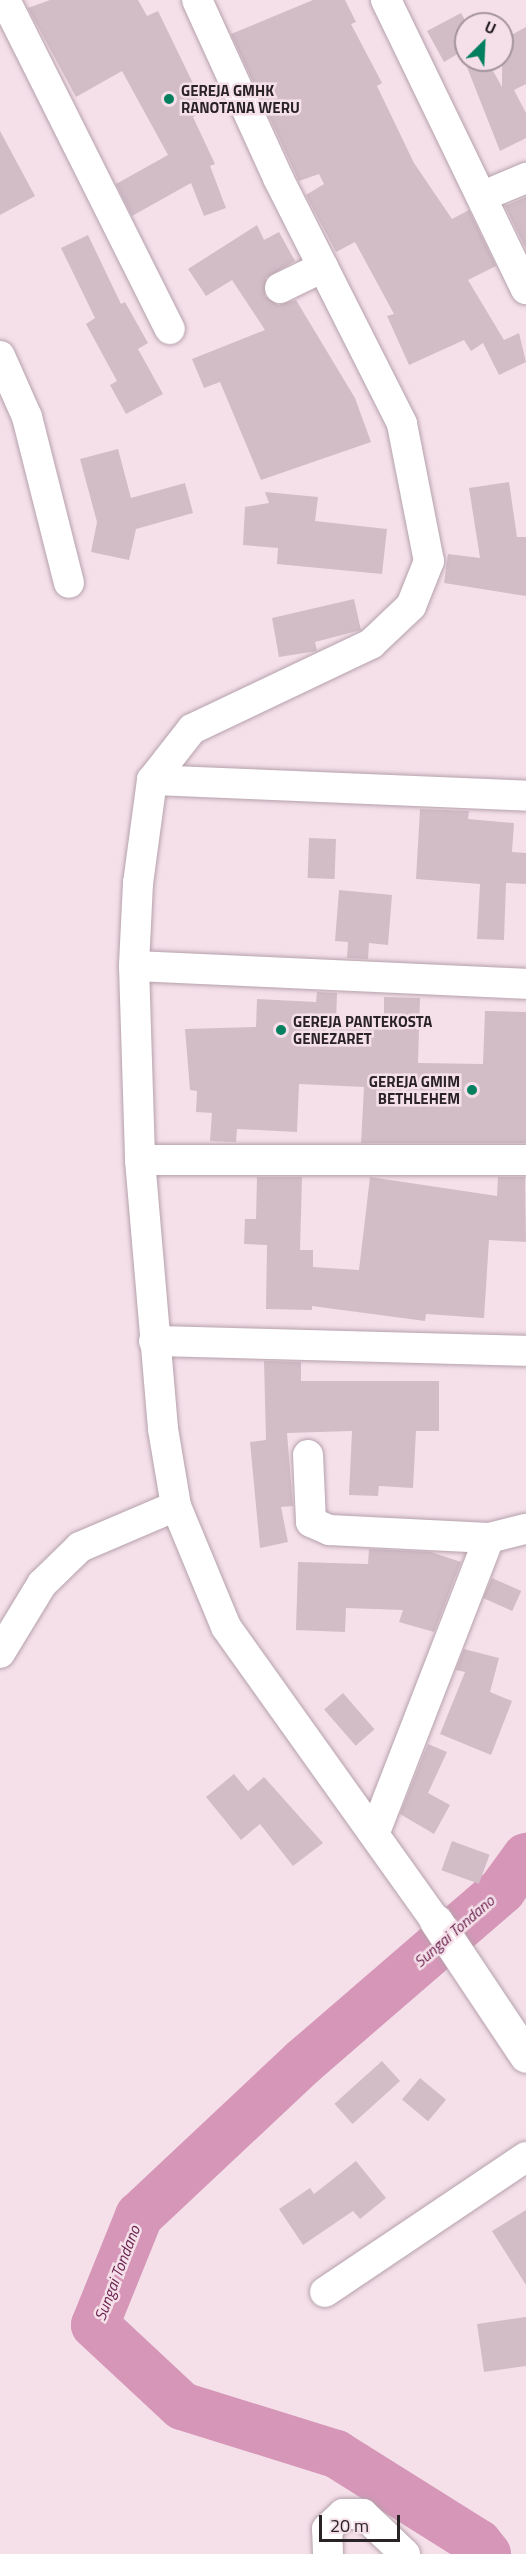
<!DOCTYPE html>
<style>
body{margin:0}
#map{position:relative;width:526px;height:2554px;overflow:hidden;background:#f5e0ea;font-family:"Titillium Web",sans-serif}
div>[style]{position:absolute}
.river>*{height:48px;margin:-24px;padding:0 24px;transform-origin:24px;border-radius:24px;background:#d596b7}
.building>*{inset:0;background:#d2bdc7;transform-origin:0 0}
.roads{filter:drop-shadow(0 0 2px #b5a1ab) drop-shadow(0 0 2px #b5a1ab)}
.minor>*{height:30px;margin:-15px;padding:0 15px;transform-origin:15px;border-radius:15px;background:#fff}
.tertiary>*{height:33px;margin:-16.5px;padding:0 16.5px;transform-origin:16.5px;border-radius:16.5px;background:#fff}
.dots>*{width:16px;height:16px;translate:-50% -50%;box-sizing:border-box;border:3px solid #f5e0ea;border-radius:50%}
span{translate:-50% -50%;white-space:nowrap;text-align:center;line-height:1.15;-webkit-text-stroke:5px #f5e0ea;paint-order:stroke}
.poi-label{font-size:15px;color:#2a2326;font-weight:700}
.left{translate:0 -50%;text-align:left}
.right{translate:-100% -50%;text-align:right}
.water-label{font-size:16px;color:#681f4b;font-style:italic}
.north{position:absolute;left:454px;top:12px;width:60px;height:60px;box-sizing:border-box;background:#f5e0ea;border:2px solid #a4949c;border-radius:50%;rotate:24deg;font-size:16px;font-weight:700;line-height:24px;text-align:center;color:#2a2326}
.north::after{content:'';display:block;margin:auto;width:21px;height:27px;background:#027f5e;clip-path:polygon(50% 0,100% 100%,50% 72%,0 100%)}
.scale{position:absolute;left:319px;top:2515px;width:81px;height:27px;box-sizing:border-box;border:3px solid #2a2326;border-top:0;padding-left:8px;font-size:18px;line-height:21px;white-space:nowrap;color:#2a2326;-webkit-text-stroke:4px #f5e0ea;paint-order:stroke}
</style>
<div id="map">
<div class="river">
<div style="left:487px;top:2554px;width:14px;rotate:-129deg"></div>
<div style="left:478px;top:2543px;width:168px;rotate:-147.9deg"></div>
<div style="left:336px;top:2454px;width:161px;rotate:-162.7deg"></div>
<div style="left:182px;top:2406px;width:119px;rotate:-137deg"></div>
<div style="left:95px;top:2325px;width:118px;rotate:-68deg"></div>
<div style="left:139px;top:2216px;width:225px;rotate:-43.2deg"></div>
<div style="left:303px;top:2062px;width:263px;rotate:-40.8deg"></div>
<div style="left:502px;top:1890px;width:41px;rotate:-54deg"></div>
</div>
<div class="building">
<div style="clip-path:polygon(50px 0,138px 0,147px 16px,158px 11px,206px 110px,193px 117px,215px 164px,210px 166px,226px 208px,204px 216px,191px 183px,132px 216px,116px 184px,168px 155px,122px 71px,76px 97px,28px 8px)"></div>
<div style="clip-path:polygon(313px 0,345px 0,356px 22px,351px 24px,382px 83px,377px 86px,414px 163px,452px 219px,469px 210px,496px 266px,468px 280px,504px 340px,519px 333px,526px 362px,499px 375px,483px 343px,471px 351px,464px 340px,409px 365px,387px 316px,394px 314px,355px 242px,336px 252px,306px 195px,324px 184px,319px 174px,299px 181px,231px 34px)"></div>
<div style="clip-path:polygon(461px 13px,467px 24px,466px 60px,487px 60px,502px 87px,502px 40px,526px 27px,526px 84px,514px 90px,526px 113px,526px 138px,500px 151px,461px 52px,444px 62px,427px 31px)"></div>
<div style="clip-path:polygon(0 131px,35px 196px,0 215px)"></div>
<div style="clip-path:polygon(526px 197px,526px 249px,505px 206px)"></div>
<div style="clip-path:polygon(257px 225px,264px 240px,279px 232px,295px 261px,266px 278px,265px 296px,278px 305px,296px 300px,355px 398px,371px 442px,261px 480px,220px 382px,204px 388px,192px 359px,265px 330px,232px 280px,206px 296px,188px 269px)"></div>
<div style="clip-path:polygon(88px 235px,121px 304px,125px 302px,148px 343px,138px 349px,163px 394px,126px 414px,110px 385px,117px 381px,86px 324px,95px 318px,61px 248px)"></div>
<div style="clip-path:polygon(118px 449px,131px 498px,185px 483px,193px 513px,136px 529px,129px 560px,91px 552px,97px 522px,80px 459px)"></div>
<div style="clip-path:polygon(509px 482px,517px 537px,526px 537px,526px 596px,444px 583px,448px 554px,480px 558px,469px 488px)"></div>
<div style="clip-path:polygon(265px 492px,318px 497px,315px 521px,387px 529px,382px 574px,277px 564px,278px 548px,243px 545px,245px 507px,269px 503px)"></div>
<div style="clip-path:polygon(354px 599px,361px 630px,315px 642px,317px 651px,279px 657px,272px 618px)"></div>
<div style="clip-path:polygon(420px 809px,469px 811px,468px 819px,514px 823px,512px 852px,526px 853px,526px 884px,506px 883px,504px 940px,477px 939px,480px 884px,416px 879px)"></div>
<div style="left:309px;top:838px;width:27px;height:40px;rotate:2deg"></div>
<div style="clip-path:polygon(339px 890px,392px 895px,388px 945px,369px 943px,368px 959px,347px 958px,348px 942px,335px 941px)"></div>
<div style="clip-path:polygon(317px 992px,337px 993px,336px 1025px,384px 1027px,384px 997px,420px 998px,418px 1063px,483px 1064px,485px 1011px,526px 1012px,526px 1143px,361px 1143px,364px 1087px,299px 1084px,297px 1132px,237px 1129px,236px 1142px,210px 1141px,212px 1113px,196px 1112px,197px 1091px,190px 1090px,185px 1029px,256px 1027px,257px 999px,316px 1002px)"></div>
<div style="clip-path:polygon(257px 1177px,302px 1177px,300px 1250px,313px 1250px,313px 1267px,359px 1270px,370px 1177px,497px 1196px,498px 1177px,525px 1177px,526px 1242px,489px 1240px,484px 1318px,426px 1314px,425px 1321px,312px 1306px,312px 1310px,266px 1309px,267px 1245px,244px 1244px,245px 1219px,256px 1219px)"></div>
<div style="clip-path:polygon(264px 1361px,301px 1362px,301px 1381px,439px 1381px,439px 1431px,416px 1431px,413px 1488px,379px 1486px,378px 1496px,349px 1495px,352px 1431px,287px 1433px,293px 1506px,281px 1507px,288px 1542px,260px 1548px,250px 1442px,266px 1440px)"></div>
<div style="clip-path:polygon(369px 1549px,431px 1552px,461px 1562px,434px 1632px,399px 1622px,403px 1610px,346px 1608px,345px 1632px,296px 1630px,298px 1562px,368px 1564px)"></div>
<div style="left:492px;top:1578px;width:32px;height:22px;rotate:24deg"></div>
<div style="clip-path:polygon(464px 1649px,499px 1658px,490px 1692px,512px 1701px,491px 1755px,440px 1734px,465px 1672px,456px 1670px)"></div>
<div style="left:343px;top:1693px;width:48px;height:25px;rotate:49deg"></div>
<div style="clip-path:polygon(428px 1744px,447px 1752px,428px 1793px,450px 1805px,434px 1834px,400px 1814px)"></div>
<div style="clip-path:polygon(234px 1774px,248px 1791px,264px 1777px,323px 1843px,293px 1866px,260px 1824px,241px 1840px,206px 1797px)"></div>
<div style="left:452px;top:1841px;width:40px;height:31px;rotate:20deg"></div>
<div style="left:382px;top:2061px;width:27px;height:64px;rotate:48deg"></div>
<div style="left:420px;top:2078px;width:34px;height:28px;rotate:40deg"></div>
<div style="clip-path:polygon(356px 2161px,386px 2198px,360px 2219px,353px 2211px,303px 2245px,279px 2209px,310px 2188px,314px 2194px)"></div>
<div style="clip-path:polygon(526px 2210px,526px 2285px,492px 2231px)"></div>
<div style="clip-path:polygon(526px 2317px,526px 2366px,484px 2372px,477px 2324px)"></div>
</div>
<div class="roads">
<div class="minor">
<div style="left:5px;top:0;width:368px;rotate:63.4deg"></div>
<div style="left:197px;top:0;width:196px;rotate:65.5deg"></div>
<div style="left:278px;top:178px;width:275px;rotate:63.2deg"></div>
<div style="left:402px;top:424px;width:140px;rotate:78.9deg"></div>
<div style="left:429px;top:561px;width:48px;rotate:111.8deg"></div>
<div style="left:411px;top:606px;width:55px;rotate:136.5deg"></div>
<div style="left:371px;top:644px;width:198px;rotate:154.6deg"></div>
<div style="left:192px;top:729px;width:65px;rotate:128.1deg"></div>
<div style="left:152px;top:780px;width:104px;rotate:97.7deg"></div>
<div style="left:138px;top:883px;width:83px;rotate:92.8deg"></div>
<div style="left:134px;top:966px;width:194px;rotate:88.2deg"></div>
<div style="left:140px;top:1160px;width:270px;rotate:85.1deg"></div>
<div style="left:163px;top:1429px;width:78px;rotate:80.4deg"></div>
<div style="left:176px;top:1506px;width:131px;rotate:67.5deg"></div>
<div style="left:226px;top:1627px;width:361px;rotate:54.5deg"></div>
<div style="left:386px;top:0;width:321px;rotate:64.2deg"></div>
<div style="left:483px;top:196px;width:47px;rotate:-22.7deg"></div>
<div style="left:280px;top:288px;width:48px;rotate:-26deg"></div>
<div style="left:0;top:356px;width:67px;rotate:66.1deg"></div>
<div style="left:27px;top:417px;width:171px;rotate:75.8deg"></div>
<div style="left:152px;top:780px;width:374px;rotate:2.4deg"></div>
<div style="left:134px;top:966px;width:392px;rotate:2.6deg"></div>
<div style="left:140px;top:1160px;width:386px"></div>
<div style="left:154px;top:1341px;width:372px;rotate:1.5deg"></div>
<div style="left:308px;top:1455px;width:67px;rotate:87.4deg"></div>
<div style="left:311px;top:1522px;width:20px;rotate:24deg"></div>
<div style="left:329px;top:1530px;width:160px;rotate:2.9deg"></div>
<div style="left:489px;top:1538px;width:38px;rotate:-14deg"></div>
<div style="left:0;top:1653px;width:81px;rotate:-58.7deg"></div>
<div style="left:42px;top:1584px;width:53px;rotate:-44.2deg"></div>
<div style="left:80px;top:1547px;width:104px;rotate:-23.1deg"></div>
<div style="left:375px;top:1832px;width:315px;rotate:-68.8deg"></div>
<div style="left:325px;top:2292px;width:242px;rotate:-33.9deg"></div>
<div style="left:328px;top:2554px;width:25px;rotate:-92deg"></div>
<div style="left:327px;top:2529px;width:22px;rotate:-43deg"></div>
<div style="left:343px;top:2514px;width:20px"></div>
<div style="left:363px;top:2514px;width:58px;rotate:43.6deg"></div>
</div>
<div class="tertiary">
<div style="left:436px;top:1921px;width:162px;rotate:56.3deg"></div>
</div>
</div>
<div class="dots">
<div style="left:169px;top:99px;background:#027f5e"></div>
<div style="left:281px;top:1030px;background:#027f5e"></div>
<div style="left:472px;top:1090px;background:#027f5e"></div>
</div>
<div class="poi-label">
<span class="left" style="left:181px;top:99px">GEREJA GMHK<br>RANOTANA WERU</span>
<span class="left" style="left:293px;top:1030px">GEREJA PANTEKOSTA<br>GENEZARET</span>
<span class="right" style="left:460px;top:1090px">GEREJA GMIM<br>BETHLEHEM</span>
</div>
<div class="water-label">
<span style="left:454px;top:1931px;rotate:-41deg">Sungai Tondano</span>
<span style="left:117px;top:2273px;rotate:-69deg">Sungai Tondano</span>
</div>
<div class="north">U</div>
<div class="scale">20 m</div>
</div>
